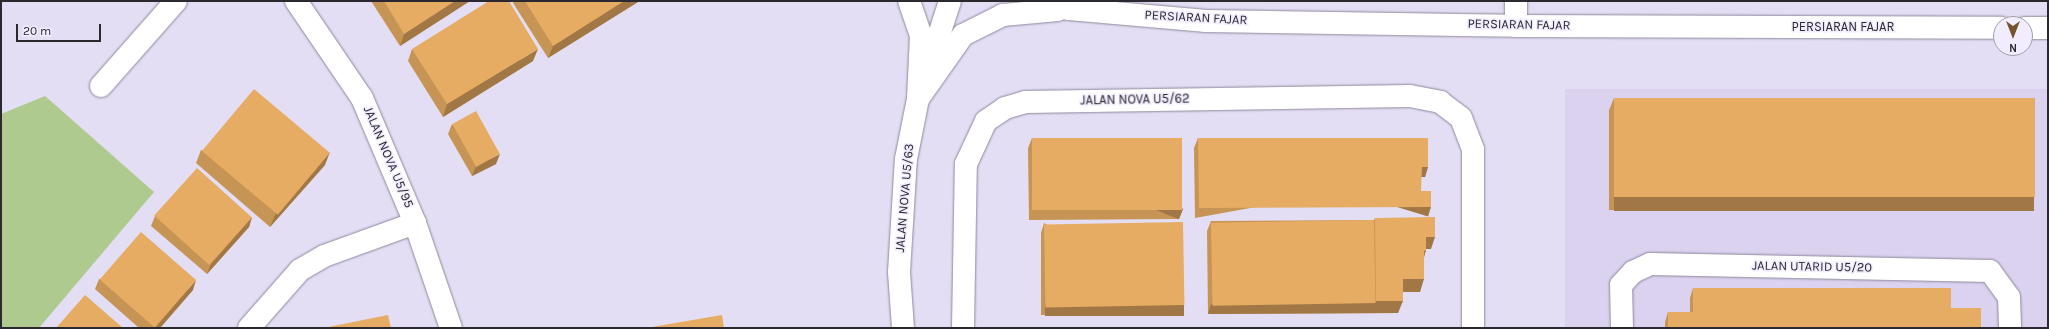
<!DOCTYPE html>
<style>
body{margin:0}
#map{position:relative;width:2049px;height:329px;overflow:hidden;background:#e4def4;font-family:Karla,sans-serif}
div>[style]{position:absolute}
.built>*{inset:0;background:#dad2ef;transform-origin:0 0}
.green>*{inset:0;background:#aeca8e}
.roads{filter:drop-shadow(0 0 1px #8e889c) drop-shadow(0 0 1px #8e889c)}
.minor>*{height:22px;margin:-11px;padding:0 11px;transform-origin:11px;border-radius:11px;background:#fff}
.major>*{height:22px;margin:-11px;padding:0 11px;transform-origin:11px;border-radius:11px;background:#fff}
.wall>*{inset:0;background:#c69455}
.shaded-wall>*{inset:0;background:#a17845;transform-origin:0 0}
.building>*{inset:0;background:#e6ac63;transform-origin:0 0}
span{translate:-50% -50%;white-space:nowrap;text-align:center;line-height:1.15;-webkit-text-stroke:3px #f1ecfe;paint-order:stroke}
.street-label{font-size:13px;color:#2b2830}
.frame{position:absolute;inset:0;border:2px solid #2b2830;pointer-events:none}
.north{position:absolute;left:1993px;top:16px;width:40px;height:40px;box-sizing:border-box;background:#f1ecfe;border:1px solid #a29eac;border-radius:50%;rotate:180deg;font-size:11px;font-weight:700;line-height:16px;text-align:center;color:#2b2830}
.north::after{content:'';display:block;margin:auto;width:14px;height:18px;background:#77532d;clip-path:polygon(50% 0,100% 100%,50% 72%,0 100%)}
.scale{position:absolute;left:16px;top:24px;width:85px;height:18px;box-sizing:border-box;border:2px solid #2b2830;border-top:0;padding-left:5px;font-size:12px;line-height:14px;white-space:nowrap;color:#2b2830;-webkit-text-stroke:3px #f1ecfe;paint-order:stroke}
</style>
<div id="map">
<div class="built">
<div style="left:1565px;top:89px;width:483px;height:239px"></div>
</div>
<div class="green">
<div style="clip-path:polygon(45px 96px,154px 192px,39px 328px,1px 328px,1px 114px)"></div>
</div>
<div class="roads">
<div class="minor">
<div style="left:296px;top:1px;width:117px;rotate:55.8deg"></div>
<div style="left:362px;top:98px;width:136px;rotate:67deg"></div>
<div style="left:415px;top:223px;width:111px;rotate:71.1deg"></div>
<div style="left:1516px;top:1px;width:25px;rotate:90deg"></div>
<div style="left:101px;top:86px;width:113px;rotate:-48.6deg"></div>
<div style="left:249px;top:328px;width:77px;rotate:-48.7deg"></div>
<div style="left:300px;top:270px;width:28px;rotate:-30deg"></div>
<div style="left:324px;top:256px;width:97px;rotate:-19.9deg"></div>
<div style="left:903px;top:328px;width:56px;rotate:-94.1deg"></div>
<div style="left:899px;top:272px;width:113px;rotate:-86.5deg"></div>
<div style="left:906px;top:159px;width:61px;rotate:-78.7deg"></div>
<div style="left:918px;top:99px;width:103px;rotate:-71.9deg"></div>
<div style="left:963px;top:328px;width:164px;rotate:-89deg"></div>
<div style="left:966px;top:164px;width:47px;rotate:-65.1deg"></div>
<div style="left:986px;top:121px;width:23px;rotate:-34deg"></div>
<div style="left:1005px;top:108px;width:22px;rotate:-16deg"></div>
<div style="left:1026px;top:102px;width:384px;rotate:-0.9deg"></div>
<div style="left:1410px;top:96px;width:31px;rotate:11deg"></div>
<div style="left:1440px;top:102px;width:26px;rotate:37deg"></div>
<div style="left:1461px;top:118px;width:33px;rotate:69deg"></div>
<div style="left:1473px;top:149px;width:179px;rotate:90deg"></div>
<div style="left:1622px;top:328px;width:43px;rotate:-91.3deg"></div>
<div style="left:1621px;top:285px;width:18px;rotate:-47deg"></div>
<div style="left:1633px;top:272px;width:19px;rotate:-25deg"></div>
<div style="left:1650px;top:264px;width:340px;rotate:1.2deg"></div>
<div style="left:1990px;top:271px;width:32px;rotate:54deg"></div>
<div style="left:2009px;top:297px;width:31px;rotate:88deg"></div>
</div>
<div class="major">
<div style="left:909px;top:1px;width:36px;rotate:71deg"></div>
<div style="left:921px;top:35px;width:64px;rotate:92.7deg"></div>
<div style="left:1039px;top:1px;width:31px;rotate:15deg"></div>
<div style="left:1069px;top:9px;width:138px;rotate:5deg"></div>
<div style="left:1206px;top:21px;width:310px;rotate:0.9deg"></div>
<div style="left:1516px;top:26px;width:485px;rotate:0.2deg"></div>
<div style="left:2025px;top:28px;width:23px"></div>
<div style="left:918px;top:99px;width:78px;rotate:-54.9deg"></div>
<div style="left:963px;top:35px;width:45px;rotate:-26.6deg"></div>
<div style="left:1003px;top:15px;width:55px;rotate:-5.2deg"></div>
</div>
</div>
<div class="wall">
<div style="clip-path:polygon(371px 1px,470px 1px,400px 46px)"></div>
<div style="clip-path:polygon(514px 1px,638px 1px,638px 2px,548px 58px,513px 3px)"></div>
<div style="clip-path:polygon(412px 49px,533px 61px,443px 117px,408px 61px)"></div>
<div style="clip-path:polygon(1614px 98px,2030px 211px,1609px 210px,1609px 110px)"></div>
<div style="clip-path:polygon(452px 124px,496px 164px,472px 176px,448px 134px)"></div>
<div style="clip-path:polygon(1032px 138px,1183px 209px,1179px 219px,1029px 220px,1028px 148px)"></div>
<div style="clip-path:polygon(1198px 138px,1428px 167px,1425px 177px,1422px 177px,1195px 218px,1194px 148px)"></div>
<div style="clip-path:polygon(201px 150px,325px 165px,270px 227px,196px 163px)"></div>
<div style="clip-path:polygon(155px 216px,252px 217px,249px 227px,207px 274px,151px 226px)"></div>
<div style="clip-path:polygon(1375px 218px,1431px 249px,1426px 249px,1424px 258px,1420px 292px,1403px 292px,1398px 313px,1208px 314px,1207px 231px,1211px 221px,1374px 220px)"></div>
<div style="clip-path:polygon(1044px 223px,1184px 305px,1180px 315px,1041px 315px,1041px 233px)"></div>
<div style="clip-path:polygon(99px 279px,193px 290px,160px 328px,139px 328px,95px 289px)"></div>
<div style="clip-path:polygon(1693px 288px,1951px 308px,1981px 328px,1665px 328px,1665px 322px,1668px 312px,1690px 312px,1690px 298px)"></div>
</div>
<div class="shaded-wall">
<div style="clip-path:polygon(455px 1px,470px 1px,400px 46px,404px 34px)"></div>
<div style="clip-path:polygon(624px 1px,638px 1px,638px 2px,548px 58px,553px 46px)"></div>
<div style="clip-path:polygon(538px 49px,533px 61px,443px 117px,447px 104px)"></div>
<div style="clip-path:polygon(330px 152px,325px 165px,270px 227px,275px 215px)"></div>
<div style="clip-path:polygon(500px 154px,496px 164px,472px 176px,476px 166px)"></div>
<div style="clip-path:polygon(1422px 167px,1428px 167px,1425px 177px,1418px 177px)"></div>
<div style="left:1614px;top:197px;width:420px;height:14px"></div>
<div style="left:1431px;top:207px;width:10px;height:232px;rotate:107deg"></div>
<div style="left:1183px;top:209px;width:11px;height:151px;rotate:112deg"></div>
<div style="clip-path:polygon(252px 217px,249px 227px,207px 274px,211px 264px)"></div>
<div style="clip-path:polygon(1426px 237px,1435px 237px,1431px 249px,1422px 249px)"></div>
<div style="clip-path:polygon(1426px 250px,1422px 263px,1424px 251px)"></div>
<div style="clip-path:polygon(1403px 279px,1424px 279px,1420px 292px,1398px 292px)"></div>
<div style="clip-path:polygon(196px 280px,193px 290px,160px 328px,155px 328px)"></div>
<div style="clip-path:polygon(1376px 301px,1403px 301px,1398px 313px,1208px 314px,1211px 304px,1375px 303px)"></div>
<div style="left:1045px;top:305px;width:139px;height:11px"></div>
</div>
<div class="building">
<div style="clip-path:polygon(384px 1px,455px 1px,404px 34px)"></div>
<div style="clip-path:polygon(489px 1px,509px 1px,538px 49px,447px 104px,412px 49px)"></div>
<div style="clip-path:polygon(525px 1px,624px 1px,553px 46px)"></div>
<div style="left:254px;top:89px;width:99px;height:81px;rotate:40deg"></div>
<div style="left:1614px;top:98px;width:421px;height:99px"></div>
<div style="left:476px;top:111px;width:49px;height:27px;rotate:61deg"></div>
<div style="left:1032px;top:138px;width:150px;height:72px"></div>
<div style="clip-path:polygon(1198px 138px,1428px 138px,1428px 167px,1422px 167px,1421px 191px,1431px 191px,1431px 207px,1199px 208px)"></div>
<div style="left:197px;top:168px;width:74px;height:64px;rotate:42deg"></div>
<div style="clip-path:polygon(1435px 217px,1435px 237px,1426px 237px,1426px 250px,1424px 251px,1424px 279px,1403px 279px,1403px 301px,1376px 301px,1375px 218px)"></div>
<div style="left:1374px;top:220px;width:83px;height:163px;rotate:89deg"></div>
<div style="left:1183px;top:222px;width:83px;height:139px;rotate:89deg"></div>
<div style="left:141px;top:232px;width:73px;height:63px;rotate:41deg"></div>
<div style="clip-path:polygon(1693px 288px,1951px 288px,1951px 308px,1981px 308px,1981px 328px,1668px 328px,1668px 312px,1693px 312px)"></div>
<div style="clip-path:polygon(85px 295px,123px 328px,56px 328px)"></div>
<div style="clip-path:polygon(388px 315px,391px 328px,323px 328px)"></div>
<div style="clip-path:polygon(722px 315px,724px 328px,646px 328px)"></div>
</div>
<div class="street-label">
<span style="left:1196px;top:18px;rotate:3deg">PERSIARAN FAJAR</span>
<span style="left:1519px;top:25px;rotate:1deg">PERSIARAN FAJAR</span>
<span style="left:1843px;top:27px">PERSIARAN FAJAR</span>
<span style="left:1135px;top:100px;rotate:-1deg">JALAN NOVA U5/62</span>
<span style="left:388px;top:157px;rotate:67deg">JALAN NOVA U5/95</span>
<span style="left:905px;top:198px;rotate:-85deg">JALAN NOVA U5/63</span>
<span style="left:1812px;top:267px;rotate:1deg">JALAN UTARID U5/20</span>
</div>
<div class="frame"></div>
<div class="north">N</div>
<div class="scale">20 m</div>
</div>
